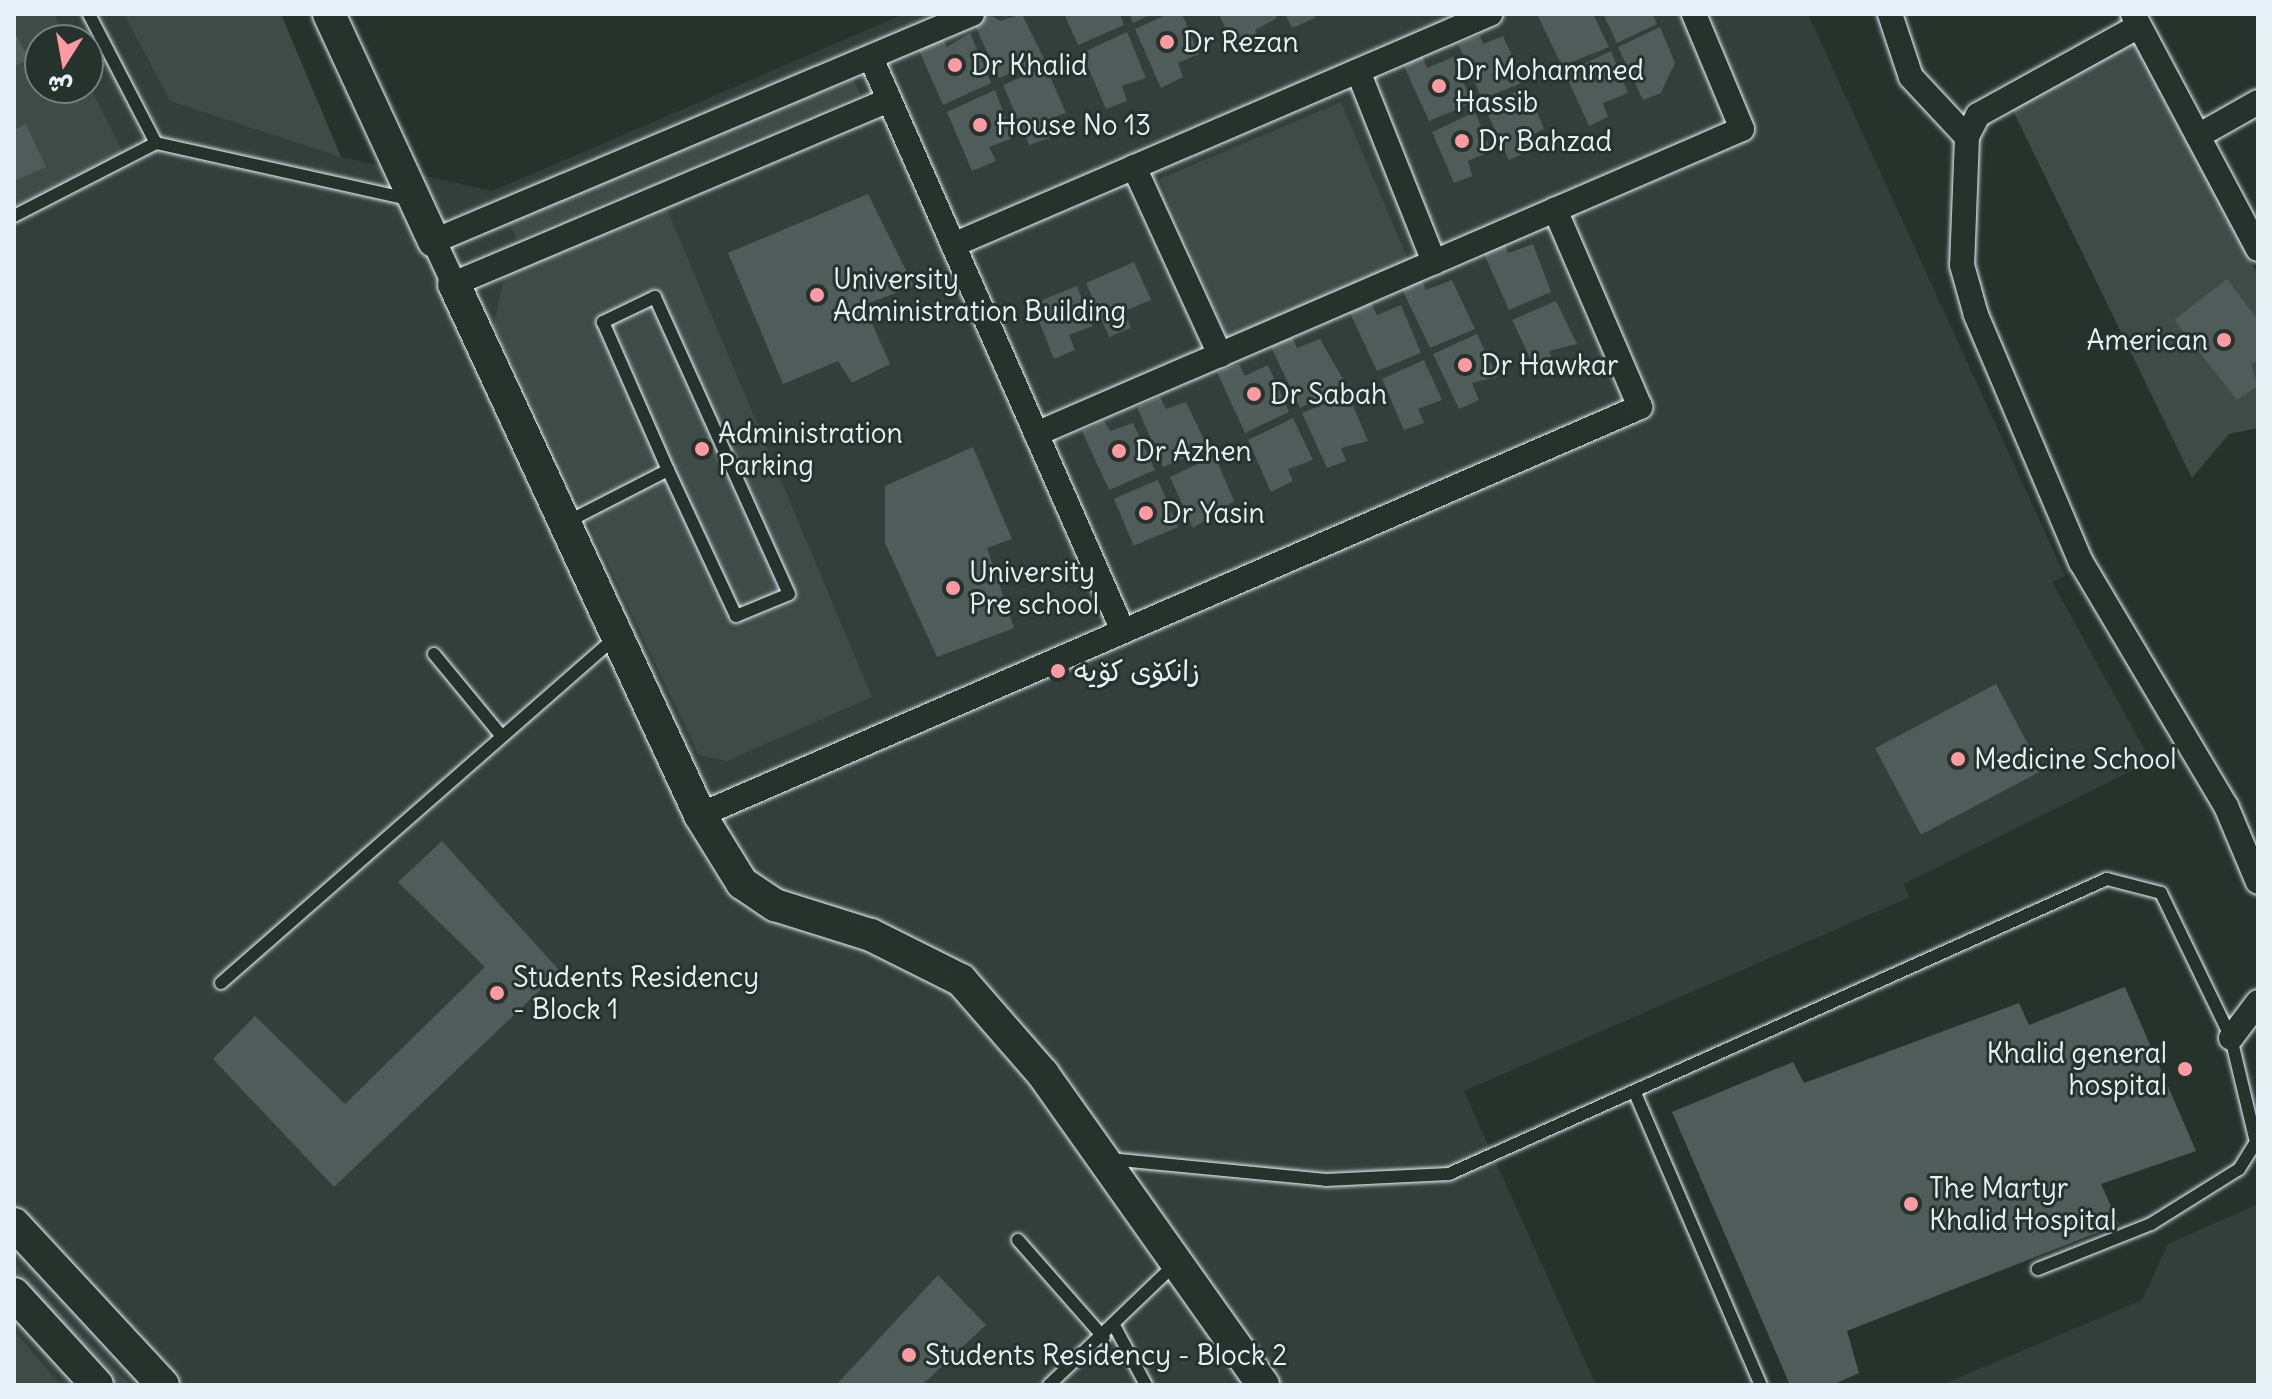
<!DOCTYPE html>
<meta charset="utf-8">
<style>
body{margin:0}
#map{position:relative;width:2272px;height:1399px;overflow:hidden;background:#26332d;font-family:Delius,"Playpen Sans Arabic",sans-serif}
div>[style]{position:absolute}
.built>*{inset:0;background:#333f3a}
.green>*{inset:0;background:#3e4b47;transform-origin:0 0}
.building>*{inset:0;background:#505c59;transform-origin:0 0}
.roads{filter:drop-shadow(0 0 2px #e8f1f8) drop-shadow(0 0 2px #e8f1f8)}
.lane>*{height:12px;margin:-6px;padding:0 6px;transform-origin:6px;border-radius:6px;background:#26332d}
.street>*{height:24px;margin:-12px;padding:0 12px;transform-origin:12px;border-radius:12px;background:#26332d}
.secondary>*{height:32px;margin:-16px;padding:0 16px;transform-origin:16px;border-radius:16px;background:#26332d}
.dots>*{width:22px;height:22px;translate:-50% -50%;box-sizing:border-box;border:4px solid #26332d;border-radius:50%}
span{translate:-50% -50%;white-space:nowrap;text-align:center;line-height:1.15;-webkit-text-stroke:6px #26332d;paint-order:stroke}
.poi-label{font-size:28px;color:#e8f1f8}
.left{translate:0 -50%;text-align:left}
.right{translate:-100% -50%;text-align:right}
.frame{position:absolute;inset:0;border:16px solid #e8f1f8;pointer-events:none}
.north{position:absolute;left:24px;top:24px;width:80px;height:80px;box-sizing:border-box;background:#26332d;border:2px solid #747f7e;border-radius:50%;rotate:191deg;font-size:22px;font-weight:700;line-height:32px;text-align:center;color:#e8f1f8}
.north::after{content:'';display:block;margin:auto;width:28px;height:36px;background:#ff9aa2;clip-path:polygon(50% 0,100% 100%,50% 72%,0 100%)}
</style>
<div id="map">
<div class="built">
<div style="clip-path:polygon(evenodd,14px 14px,281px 14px,341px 157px,492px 191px,904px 14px,1808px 14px,2065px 576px,2052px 582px,2151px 761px,1904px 884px,1910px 897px,1464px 1091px,1596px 1385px,61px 1385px,14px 1330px,14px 14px,40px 40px,88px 40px,88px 88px,40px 88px,40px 40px)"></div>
<div style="clip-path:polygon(2258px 1204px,2258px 1385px,1941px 1385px,2142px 1300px,2168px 1244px)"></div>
</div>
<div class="green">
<div style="clip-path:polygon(14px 14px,54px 14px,67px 40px,40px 40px,40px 88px,88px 83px,128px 162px,14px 222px)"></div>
<div style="clip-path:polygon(124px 14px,281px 14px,341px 157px,170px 101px)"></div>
<div style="clip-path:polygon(2127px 18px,2258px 275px,2258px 428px,2229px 434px,2192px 478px,2005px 94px)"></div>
<div style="clip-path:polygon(853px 79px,860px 94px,517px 239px,507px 220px)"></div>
<div style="left:1341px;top:102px;width:173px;height:197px;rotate:67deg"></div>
<div style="clip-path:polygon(664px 202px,872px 697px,727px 761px,699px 755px,494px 325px,505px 271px)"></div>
<div style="clip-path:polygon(14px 1263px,71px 1324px,130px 1385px,101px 1385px,14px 1286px)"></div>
<div style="clip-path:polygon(14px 1330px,61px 1385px,14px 1385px)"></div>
</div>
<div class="building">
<div style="clip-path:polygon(989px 14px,1000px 21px,1022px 14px,1044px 59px,999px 78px,973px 21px)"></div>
<div style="clip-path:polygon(1064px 14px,1120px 14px,1124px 25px,1078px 45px)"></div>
<div style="clip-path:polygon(1129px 14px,1152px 14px,1133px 23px)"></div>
<div style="clip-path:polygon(1168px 14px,1182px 14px,1199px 54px,1178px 63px,1183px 77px,1161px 88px,1135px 29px)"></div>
<div style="clip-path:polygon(1219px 14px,1275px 14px,1277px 18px,1255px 30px,1260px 42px,1237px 54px)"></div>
<div style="clip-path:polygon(1285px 14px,1313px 14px,1315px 18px,1292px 28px)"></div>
<div style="clip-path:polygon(1537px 14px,1593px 14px,1609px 47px,1562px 66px)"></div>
<div style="clip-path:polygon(1603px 14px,1653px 14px,1657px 24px,1617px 43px)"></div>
<div style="clip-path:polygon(1660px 27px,1675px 63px,1661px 93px,1643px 100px,1618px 47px)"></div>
<div style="clip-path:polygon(14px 31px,29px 59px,14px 66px)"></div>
<div style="clip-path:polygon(1127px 32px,1146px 78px,1122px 86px,1127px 101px,1106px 109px,1082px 53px)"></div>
<div style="clip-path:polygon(970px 33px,991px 83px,943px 105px,917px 46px,942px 37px,947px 47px)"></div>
<div style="clip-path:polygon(1480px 35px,1483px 44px,1503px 36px,1524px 82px,1482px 99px,1458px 44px)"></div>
<div style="clip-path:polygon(1611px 51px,1628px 93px,1603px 103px,1608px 117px,1589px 126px,1565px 73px)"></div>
<div style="clip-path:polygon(1422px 56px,1427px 68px,1453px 57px,1472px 103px,1429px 121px,1404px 66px)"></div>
<div style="clip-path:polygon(1046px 67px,1066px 113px,1042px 122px,1050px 138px,1029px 145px,1003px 85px)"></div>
<div style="clip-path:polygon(1527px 87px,1544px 129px,1525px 138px,1529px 151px,1509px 160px,1484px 106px)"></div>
<div style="clip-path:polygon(995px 90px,1013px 138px,989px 147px,996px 161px,972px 171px,947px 112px)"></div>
<div style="clip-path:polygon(1475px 112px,1491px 151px,1468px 161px,1472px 176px,1454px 183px,1432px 132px)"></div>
<div style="clip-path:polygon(26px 124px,46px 167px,14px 181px,14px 130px)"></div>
<div style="clip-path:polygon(868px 194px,914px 286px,864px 305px,890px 364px,852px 383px,838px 361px,783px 384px,728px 253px)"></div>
<div style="clip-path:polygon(1505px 243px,1508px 253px,1533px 244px,1551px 292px,1509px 310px,1483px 252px)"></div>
<div style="clip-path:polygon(1134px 262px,1151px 300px,1124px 311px,1131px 328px,1109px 337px,1086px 283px)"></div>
<div style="clip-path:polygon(2227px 279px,2258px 320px,2258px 360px,2251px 365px,2258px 386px,2237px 400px,2174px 320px)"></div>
<div style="clip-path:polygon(1422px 280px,1426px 290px,1452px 280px,1475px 329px,1430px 348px,1402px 289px)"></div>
<div style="clip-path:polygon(1077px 286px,1093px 326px,1069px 335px,1075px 350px,1054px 359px,1032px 304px)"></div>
<div style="clip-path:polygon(1556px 301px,1577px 344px,1549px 351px,1556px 368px,1538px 375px,1512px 320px)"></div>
<div style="clip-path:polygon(1371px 303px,1377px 315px,1401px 305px,1421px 353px,1377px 371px,1350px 313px)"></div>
<div style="clip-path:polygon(1477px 334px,1497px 377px,1472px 383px,1479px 400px,1459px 409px,1433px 354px)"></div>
<div style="clip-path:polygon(1292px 337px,1297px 348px,1320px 339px,1347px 386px,1300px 408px,1271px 347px)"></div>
<div style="clip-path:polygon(1424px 360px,1442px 400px,1418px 409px,1424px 423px,1404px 430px,1382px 379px)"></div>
<div style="clip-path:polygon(1239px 364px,1245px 376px,1268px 365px,1289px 412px,1245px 433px,1217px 372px)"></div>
<div style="clip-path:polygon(1348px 394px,1368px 441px,1341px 448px,1346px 461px,1327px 468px,1302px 413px)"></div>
<div style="clip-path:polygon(1160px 397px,1166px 409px,1186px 402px,1208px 448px,1163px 467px,1137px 407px)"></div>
<div style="clip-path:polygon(1293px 418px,1313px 460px,1288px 469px,1293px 481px,1271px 492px,1248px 440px)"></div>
<div style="clip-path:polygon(1104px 421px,1110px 431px,1133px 423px,1155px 470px,1109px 490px,1082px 431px)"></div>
<div style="clip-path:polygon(973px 447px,1012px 539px,987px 548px,1014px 628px,937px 657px,885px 543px,885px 486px)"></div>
<div style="clip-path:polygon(1215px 456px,1234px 501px,1193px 528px,1170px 477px)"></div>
<div style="left:1158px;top:480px;width:51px;height:48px;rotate:67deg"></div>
<div style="left:1996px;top:684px;width:98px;height:137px;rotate:62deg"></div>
<div style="clip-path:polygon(442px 841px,560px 971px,334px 1187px,213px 1059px,255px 1016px,345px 1104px,485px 967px,398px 882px)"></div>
<div style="clip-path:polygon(2125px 987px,2196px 1151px,2101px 1184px,2119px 1224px,1847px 1331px,1859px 1373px,1832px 1385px,1790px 1385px,1672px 1112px,1793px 1062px,1804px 1083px,2019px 1003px,2029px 1025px)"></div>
<div style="clip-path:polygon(938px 1275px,986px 1325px,922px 1385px,836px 1385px)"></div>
</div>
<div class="roads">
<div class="lane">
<div style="left:89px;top:14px;width:145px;rotate:62.6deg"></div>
<div style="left:156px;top:143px;width:259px;rotate:12.5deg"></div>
<div style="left:14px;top:216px;width:160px;rotate:-27.2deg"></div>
<div style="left:565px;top:523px;width:116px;rotate:-27.2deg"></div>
<div style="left:668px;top:470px;width:161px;rotate:65deg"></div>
<div style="left:736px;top:616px;width:57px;rotate:-22.5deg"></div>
<div style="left:789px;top:594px;width:326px;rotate:-114.3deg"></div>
<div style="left:655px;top:297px;width:58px;rotate:154.3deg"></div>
<div style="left:603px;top:322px;width:162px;rotate:66.3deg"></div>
<div style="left:434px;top:654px;width:104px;rotate:50.5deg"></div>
<div style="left:221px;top:983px;width:525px;rotate:-41.22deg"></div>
<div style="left:1635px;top:1093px;width:318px;rotate:66.7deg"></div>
<div style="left:1109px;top:1159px;width:218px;rotate:5.5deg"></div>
<div style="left:1326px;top:1180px;width:123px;rotate:-2.8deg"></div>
<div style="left:1449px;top:1174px;width:721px;rotate:-24.15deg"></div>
<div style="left:2107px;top:879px;width:56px;rotate:14.5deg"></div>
<div style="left:2161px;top:893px;width:161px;rotate:64.2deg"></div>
<div style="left:2231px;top:1038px;width:107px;rotate:76.5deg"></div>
<div style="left:2256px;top:1142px;width:32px;rotate:122deg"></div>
<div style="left:2239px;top:1169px;width:104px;rotate:148deg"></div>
<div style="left:2151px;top:1224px;width:122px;rotate:158.3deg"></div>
<div style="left:1018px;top:1240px;width:130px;rotate:48.7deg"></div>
<div style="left:1115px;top:1327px;width:66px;rotate:61.9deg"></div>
<div style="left:1049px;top:1385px;width:175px;rotate:-43.8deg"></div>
</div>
<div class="street">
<div style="left:1890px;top:14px;width:66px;rotate:71.6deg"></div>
<div style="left:1911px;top:77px;width:82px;rotate:47deg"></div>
<div style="left:2133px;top:14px;width:266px;rotate:62deg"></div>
<div style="left:2139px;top:26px;width:184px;rotate:151.1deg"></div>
<div style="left:1978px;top:115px;width:25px;rotate:117deg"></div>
<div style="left:1967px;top:137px;width:128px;rotate:92.2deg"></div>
<div style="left:1962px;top:265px;width:52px;rotate:74.4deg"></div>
<div style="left:1976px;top:315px;width:268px;rotate:67deg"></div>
<div style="left:2081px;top:562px;width:284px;rotate:59.3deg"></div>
<div style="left:2226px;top:806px;width:82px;rotate:67.2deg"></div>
<div style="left:871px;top:58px;width:626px;rotate:66.26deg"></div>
<div style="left:1358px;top:71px;width:206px;rotate:68.3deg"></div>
<div style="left:889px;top:100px;width:472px;rotate:157.1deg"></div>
<div style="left:454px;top:284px;width:47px;rotate:-114.9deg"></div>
<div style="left:434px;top:241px;width:584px;rotate:-22.88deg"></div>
<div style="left:2198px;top:136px;width:69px;rotate:-29.5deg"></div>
<div style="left:1134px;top:167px;width:207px;rotate:65.4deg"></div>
<div style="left:953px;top:245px;width:585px;rotate:-23.28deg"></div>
<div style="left:1036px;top:434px;width:769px;rotate:-23.36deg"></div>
<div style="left:1742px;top:129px;width:125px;rotate:-112.7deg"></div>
<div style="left:700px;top:815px;width:1025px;rotate:-23.46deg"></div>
<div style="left:1640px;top:407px;width:215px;rotate:-113.3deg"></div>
<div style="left:2231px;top:1038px;width:45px;rotate:-53.1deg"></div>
</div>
<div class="secondary">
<div style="left:329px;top:14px;width:250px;rotate:65.2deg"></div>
<div style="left:454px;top:284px;width:585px;rotate:65.14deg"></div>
<div style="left:700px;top:815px;width:80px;rotate:58.3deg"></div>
<div style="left:742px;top:883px;width:40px;rotate:34deg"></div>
<div style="left:775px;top:905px;width:101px;rotate:17.4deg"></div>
<div style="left:871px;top:935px;width:101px;rotate:26.6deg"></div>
<div style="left:961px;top:980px;width:125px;rotate:48.9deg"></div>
<div style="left:1043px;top:1074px;width:381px;rotate:54.7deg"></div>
<div style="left:14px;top:1224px;width:219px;rotate:47.2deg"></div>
<div style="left:14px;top:1294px;width:123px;rotate:47.6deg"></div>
</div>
</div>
<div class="dots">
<div style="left:1167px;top:42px;background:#ff9aa2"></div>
<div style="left:955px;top:65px;background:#ff9aa2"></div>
<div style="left:1439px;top:86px;background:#ff9aa2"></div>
<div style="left:980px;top:125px;background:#ff9aa2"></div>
<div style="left:1462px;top:141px;background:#ff9aa2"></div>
<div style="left:817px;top:295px;background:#ff9aa2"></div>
<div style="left:2224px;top:340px;background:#ff9aa2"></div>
<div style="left:1465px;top:365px;background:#ff9aa2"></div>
<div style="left:1254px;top:394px;background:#ff9aa2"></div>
<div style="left:702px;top:449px;background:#ff9aa2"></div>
<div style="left:1119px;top:451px;background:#ff9aa2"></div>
<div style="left:1146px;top:513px;background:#ff9aa2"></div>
<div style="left:953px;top:588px;background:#ff9aa2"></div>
<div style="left:1058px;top:671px;background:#ff9aa2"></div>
<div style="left:1958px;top:759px;background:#ff9aa2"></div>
<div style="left:497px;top:993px;background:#ff9aa2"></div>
<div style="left:2185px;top:1069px;background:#ff9aa2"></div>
<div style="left:1911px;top:1204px;background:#ff9aa2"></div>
<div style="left:909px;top:1355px;background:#ff9aa2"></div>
</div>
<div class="poi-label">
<span class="left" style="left:1183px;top:42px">Dr Rezan</span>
<span class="left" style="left:971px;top:65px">Dr Khalid</span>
<span class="left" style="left:1455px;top:86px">Dr Mohammed<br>Hassib</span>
<span class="left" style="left:996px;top:125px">House No 13</span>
<span class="left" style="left:1478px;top:141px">Dr Bahzad</span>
<span class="left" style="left:833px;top:295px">University<br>Administration Building</span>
<span class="right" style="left:2208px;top:340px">American</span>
<span class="left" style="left:1481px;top:365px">Dr Hawkar</span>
<span class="left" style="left:1270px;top:394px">Dr Sabah</span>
<span class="left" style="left:718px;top:449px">Administration<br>Parking</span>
<span class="left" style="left:1135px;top:451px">Dr Azhen</span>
<span class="left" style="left:1162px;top:513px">Dr Yasin</span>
<span class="left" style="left:969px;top:588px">University<br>Pre school</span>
<span class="left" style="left:1074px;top:671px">زانکۆی کۆیە</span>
<span class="left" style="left:1974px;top:759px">Medicine School</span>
<span class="left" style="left:513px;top:993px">Students Residency<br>- Block 1</span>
<span class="right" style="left:2167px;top:1069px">Khalid general<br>hospital</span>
<span class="left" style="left:1929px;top:1204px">The Martyr<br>Khalid Hospital</span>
<span class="left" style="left:925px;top:1355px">Students Residency - Block 2</span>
</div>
<div class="frame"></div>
<div class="north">ش</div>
</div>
